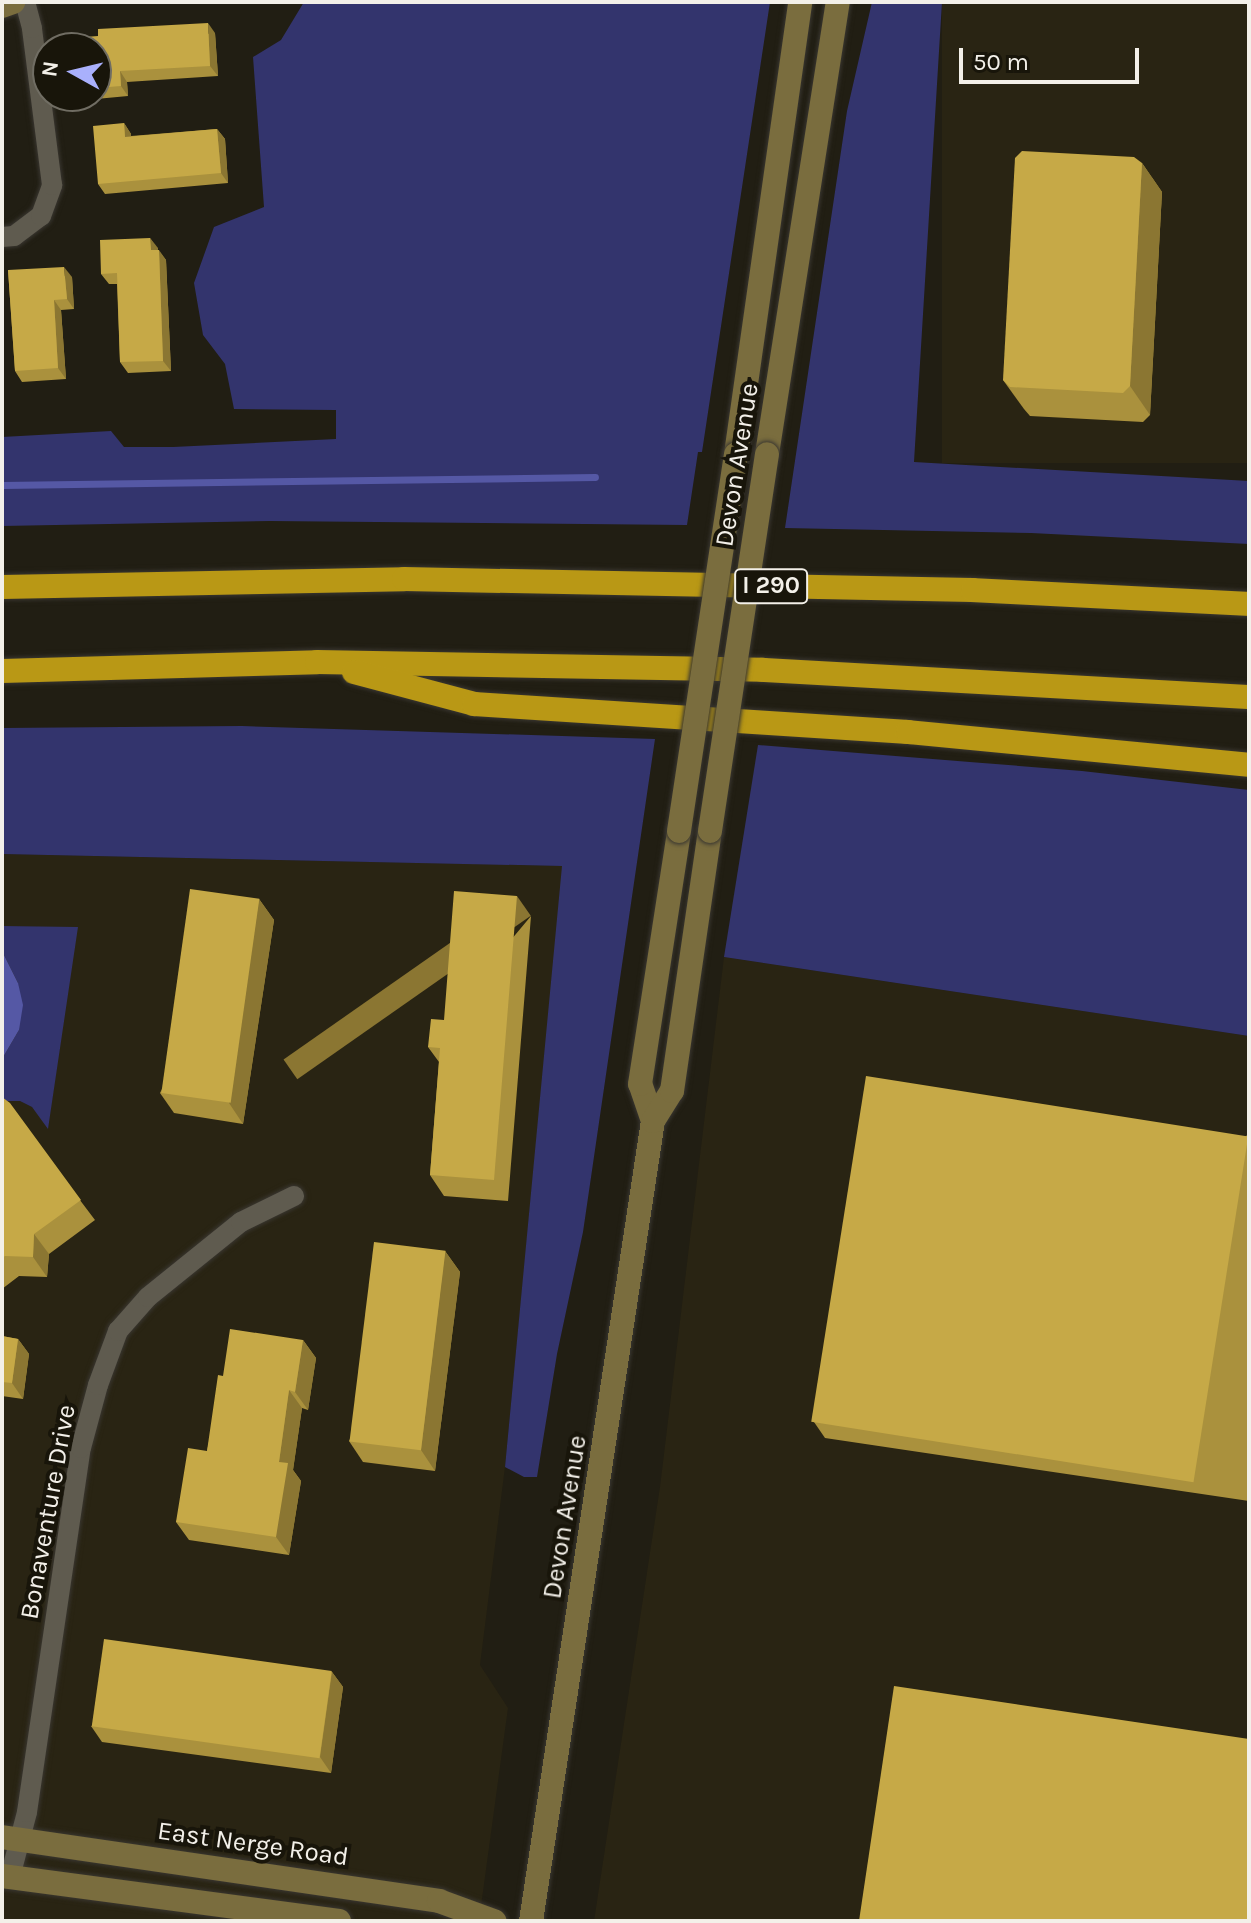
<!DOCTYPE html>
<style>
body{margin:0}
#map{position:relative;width:1251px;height:1923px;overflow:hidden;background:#211e13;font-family:Karla,sans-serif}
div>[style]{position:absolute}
.built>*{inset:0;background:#292413;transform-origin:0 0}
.green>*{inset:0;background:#33346d}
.water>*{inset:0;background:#5558a5}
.stream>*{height:7px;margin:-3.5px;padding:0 3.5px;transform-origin:3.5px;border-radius:3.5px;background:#5558a5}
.roads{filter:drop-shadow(0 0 2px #393630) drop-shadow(0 0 2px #393630)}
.street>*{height:20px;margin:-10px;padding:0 10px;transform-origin:10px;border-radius:10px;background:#5f5b4f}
.secondary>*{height:24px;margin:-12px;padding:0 12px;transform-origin:12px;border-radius:12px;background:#7a6d3e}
.highway>*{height:24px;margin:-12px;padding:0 12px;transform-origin:12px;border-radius:12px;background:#b99815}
.bridges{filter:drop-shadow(0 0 2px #393630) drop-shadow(0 0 2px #393630)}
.secondary-bridge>*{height:24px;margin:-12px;padding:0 12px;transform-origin:12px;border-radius:12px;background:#7a6d3e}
.wall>*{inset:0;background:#aa913d}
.shaded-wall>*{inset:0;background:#8b7632;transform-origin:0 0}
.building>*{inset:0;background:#c6a947;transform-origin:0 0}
span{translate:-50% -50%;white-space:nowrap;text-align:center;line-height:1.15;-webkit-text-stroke:8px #18150a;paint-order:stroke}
.shield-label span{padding:2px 6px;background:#18150a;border:2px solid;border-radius:6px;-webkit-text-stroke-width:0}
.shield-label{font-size:24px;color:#f3f0e9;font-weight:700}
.street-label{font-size:26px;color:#f3f0e9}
.frame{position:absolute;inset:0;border:4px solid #f3f0e9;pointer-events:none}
.north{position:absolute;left:32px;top:32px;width:80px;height:80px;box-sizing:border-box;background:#18150a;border:2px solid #706d63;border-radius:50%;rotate:278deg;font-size:22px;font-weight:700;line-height:32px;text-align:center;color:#f3f0e9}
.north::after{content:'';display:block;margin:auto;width:28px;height:36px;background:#a9b0fc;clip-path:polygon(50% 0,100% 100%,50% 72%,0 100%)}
.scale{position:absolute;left:959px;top:48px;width:180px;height:36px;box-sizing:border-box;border:4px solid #f3f0e9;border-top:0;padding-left:10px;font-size:24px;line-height:28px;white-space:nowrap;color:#f3f0e9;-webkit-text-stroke:6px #18150a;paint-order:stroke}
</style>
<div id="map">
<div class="built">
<div style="left:942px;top:2px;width:307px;height:461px"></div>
<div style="clip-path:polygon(2px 854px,563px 866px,505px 1467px,480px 1665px,508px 1708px,479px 1921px,2px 1921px,2px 1101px,20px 1101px,32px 1107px,48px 1127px,77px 928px,2px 926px)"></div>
<div style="clip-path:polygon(724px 957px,1249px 1036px,1249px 1921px,594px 1921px,660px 1487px)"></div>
</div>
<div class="green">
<div style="clip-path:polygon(304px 2px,770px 2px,702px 452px,698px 452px,687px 525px,270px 521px,2px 526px,2px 437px,111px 431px,124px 447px,173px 447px,336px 439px,336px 410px,234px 409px,225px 364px,203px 335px,194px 283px,214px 227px,264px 207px,253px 57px,281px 40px)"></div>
<div style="clip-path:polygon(872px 2px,942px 2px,914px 462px,1249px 481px,1249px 544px,1031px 533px,785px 528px,847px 111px)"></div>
<div style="clip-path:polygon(242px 726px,655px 739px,583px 1232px,557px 1354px,537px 1477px,524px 1477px,505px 1467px,562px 866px,2px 854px,2px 728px)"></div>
<div style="clip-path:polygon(758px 745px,1082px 771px,1249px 790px,1249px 1036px,724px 957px)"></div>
<div style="clip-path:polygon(2px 926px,78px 927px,48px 1129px,32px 1107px,20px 1101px,2px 1101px,2px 1059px,19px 1030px,18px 983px,2px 951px)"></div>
</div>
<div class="water">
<div style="clip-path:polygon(2px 951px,18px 983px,23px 1005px,19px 1030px,2px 1059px)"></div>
</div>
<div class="stream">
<div style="left:2px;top:485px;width:593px;rotate:-0.77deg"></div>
</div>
<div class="roads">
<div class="street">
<div style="left:2px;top:237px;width:12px;rotate:-5deg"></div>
<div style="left:14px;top:236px;width:34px;rotate:-37deg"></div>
<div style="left:41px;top:216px;width:33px;rotate:-70deg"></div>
<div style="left:52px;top:185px;width:158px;rotate:-97.3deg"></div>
<div style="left:32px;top:28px;width:27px;rotate:-105deg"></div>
<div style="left:10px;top:1877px;width:67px;rotate:-75.3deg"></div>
<div style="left:27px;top:1812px;width:368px;rotate:-81.6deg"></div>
<div style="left:81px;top:1448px;width:65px;rotate:-74.9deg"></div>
<div style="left:98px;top:1385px;width:58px;rotate:-69.7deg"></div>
<div style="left:118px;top:1331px;width:45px;rotate:-48.6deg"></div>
<div style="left:148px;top:1297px;width:119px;rotate:-38.9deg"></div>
<div style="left:241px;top:1222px;width:59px;rotate:-26.1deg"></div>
</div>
<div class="secondary">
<div style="left:2px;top:6px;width:12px;rotate:-20deg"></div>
<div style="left:736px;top:454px;width:457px;rotate:-81.9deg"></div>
<div style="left:767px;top:454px;width:458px;rotate:-81.1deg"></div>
<div style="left:653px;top:1121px;width:39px;rotate:-109deg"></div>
<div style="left:640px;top:1084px;width:256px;rotate:-81.2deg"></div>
<div style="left:2px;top:1837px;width:442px;rotate:8.3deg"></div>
<div style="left:439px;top:1901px;width:59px;rotate:20deg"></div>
<div style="left:2px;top:1876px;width:340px;rotate:7.6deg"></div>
<div style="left:531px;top:1921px;width:809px;rotate:-81.33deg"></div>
<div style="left:653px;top:1121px;width:36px;rotate:-58deg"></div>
<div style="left:672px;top:1091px;width:263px;rotate:-81.7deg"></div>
</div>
<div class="highway">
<div style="left:2px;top:587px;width:402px;rotate:-1.1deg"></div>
<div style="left:404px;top:579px;width:569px;rotate:1.11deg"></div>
<div style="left:973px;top:590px;width:276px;rotate:2.9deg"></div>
<div style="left:2px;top:671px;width:315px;rotate:-1.6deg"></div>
<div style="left:317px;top:662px;width:446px;rotate:1deg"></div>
<div style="left:763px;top:670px;width:487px;rotate:3.2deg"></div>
<div style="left:354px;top:672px;width:124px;rotate:14.9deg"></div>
<div style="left:474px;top:704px;width:435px;rotate:3.7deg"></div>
<div style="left:908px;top:732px;width:343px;rotate:5.5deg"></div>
</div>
</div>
<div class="bridges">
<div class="secondary-bridge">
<div style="left:679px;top:831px;width:381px;rotate:-81.4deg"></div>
<div style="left:710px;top:831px;width:381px;rotate:-81.4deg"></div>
</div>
</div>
<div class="wall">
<div style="clip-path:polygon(215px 33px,218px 76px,127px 82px,128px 96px,96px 99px,94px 96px,96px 96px,96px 48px)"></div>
<div style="clip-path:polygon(124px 123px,131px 134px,131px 136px,217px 129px,225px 139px,228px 183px,105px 194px,98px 184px)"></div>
<div style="clip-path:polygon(1142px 163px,1162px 192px,1150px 415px,1143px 422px,1030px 416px,1024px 409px,1003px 380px)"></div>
<div style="clip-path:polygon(150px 238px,158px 250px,166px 260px,171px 371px,128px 373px,120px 362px,117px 284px,109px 284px,101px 274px)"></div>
<div style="clip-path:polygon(8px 270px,72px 277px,74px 309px,61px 310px,66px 379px,22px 382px,15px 371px)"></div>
<div style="clip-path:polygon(259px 899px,274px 920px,243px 1124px,174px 1113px,160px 1093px)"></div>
<div style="clip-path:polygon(531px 916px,508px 1201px,444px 1196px,430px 1175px,439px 1062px,428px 1047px,444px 1020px)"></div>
<div style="clip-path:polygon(2px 1097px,95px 1220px,49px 1254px,47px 1277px,19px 1276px,2px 1289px)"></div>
<div style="clip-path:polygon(1249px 1134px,1249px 1501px,825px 1438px,814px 1422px)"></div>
<div style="clip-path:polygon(445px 1251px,460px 1272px,435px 1471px,363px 1462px,349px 1441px)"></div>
<div style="clip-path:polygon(2px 1336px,18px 1339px,29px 1354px,23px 1399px,2px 1396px)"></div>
<div style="clip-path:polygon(303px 1340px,316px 1358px,308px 1410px,302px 1408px,293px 1470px,301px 1481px,289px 1555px,189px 1540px,176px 1522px,207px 1451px,223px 1376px)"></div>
<div style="clip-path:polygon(332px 1672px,343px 1687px,331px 1773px,102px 1742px,91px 1726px)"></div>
</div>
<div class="shaded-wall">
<div style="clip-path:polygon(208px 23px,215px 33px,218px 76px,210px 66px)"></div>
<div style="clip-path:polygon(120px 71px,127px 82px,128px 96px,121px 86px)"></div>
<div style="clip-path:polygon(124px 123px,131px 134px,132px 147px,125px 137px)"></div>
<div style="clip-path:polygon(217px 129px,225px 139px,228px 183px,221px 173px)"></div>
<div style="clip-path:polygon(1142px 163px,1162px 192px,1150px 415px,1130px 386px)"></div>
<div style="clip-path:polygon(150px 238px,158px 248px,158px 261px,151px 250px)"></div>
<div style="clip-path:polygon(159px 250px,166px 260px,171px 371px,163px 361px)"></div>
<div style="clip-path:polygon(64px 267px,72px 277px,74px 309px,67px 299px)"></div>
<div style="clip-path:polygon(54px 300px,61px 310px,66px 379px,58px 368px)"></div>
<div style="left:517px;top:896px;width:24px;height:285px;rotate:55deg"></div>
<div style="clip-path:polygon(259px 899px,274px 920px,243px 1124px,229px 1103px)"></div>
<div style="clip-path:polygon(34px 1234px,49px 1254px,47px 1277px,33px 1257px)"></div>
<div style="clip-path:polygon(445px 1251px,460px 1272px,435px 1471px,421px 1450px)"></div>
<div style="clip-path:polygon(18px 1339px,29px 1354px,23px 1399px,12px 1383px)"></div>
<div style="clip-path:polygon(303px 1340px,316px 1358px,308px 1410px,295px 1392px)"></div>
<div style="clip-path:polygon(289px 1390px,302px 1408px,293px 1470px,301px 1481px,289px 1555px,276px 1537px,279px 1462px)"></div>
<div style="clip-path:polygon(332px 1672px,343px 1687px,331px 1773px,320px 1757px)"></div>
</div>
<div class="building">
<div style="clip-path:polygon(208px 23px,210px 66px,120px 71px,121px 86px,96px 88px,96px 48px,86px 48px,85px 37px,98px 36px,98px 29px)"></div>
<div style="clip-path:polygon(124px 123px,125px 137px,217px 129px,221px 173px,98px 184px,93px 126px)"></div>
<div style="clip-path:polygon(1022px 151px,1134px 157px,1142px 163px,1130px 386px,1123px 393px,1010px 387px,1003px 380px,1015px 158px)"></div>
<div style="clip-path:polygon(150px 238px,151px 250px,159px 250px,163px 361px,120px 362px,117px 273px,101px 274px,100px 240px)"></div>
<div style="clip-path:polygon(64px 267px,67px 299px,54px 300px,58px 368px,15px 371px,8px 270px)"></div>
<div style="left:190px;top:889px;width:70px;height:206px;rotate:8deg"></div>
<div style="clip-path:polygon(454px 891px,517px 896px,494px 1180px,430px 1175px,440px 1048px,428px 1047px,431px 1019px,444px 1020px)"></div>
<div style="left:866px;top:1076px;width:387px;height:350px;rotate:9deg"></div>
<div style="clip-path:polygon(2px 1097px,10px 1103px,81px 1200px,34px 1234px,33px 1257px,5px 1256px,2px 1258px)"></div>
<div style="left:374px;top:1242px;width:72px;height:201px;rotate:7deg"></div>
<div style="clip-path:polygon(230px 1329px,303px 1340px,295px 1392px,289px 1390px,279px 1462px,288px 1463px,276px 1537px,176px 1522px,188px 1448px,207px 1451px,218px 1375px,223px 1376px)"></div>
<div style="clip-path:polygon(2px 1336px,18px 1339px,12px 1383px,2px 1382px)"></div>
<div style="left:104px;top:1639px;width:230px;height:88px;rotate:8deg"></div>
<div style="clip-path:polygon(894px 1686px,1249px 1739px,1249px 1921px,859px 1921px)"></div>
</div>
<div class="shield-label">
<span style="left:771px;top:586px">I 290</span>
</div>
<div class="street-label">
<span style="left:737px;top:465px;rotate:-81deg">Devon Avenue</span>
<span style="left:48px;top:1512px;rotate:-80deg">Bonaventure Drive</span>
<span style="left:565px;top:1517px;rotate:-81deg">Devon Avenue</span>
<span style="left:253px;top:1844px;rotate:8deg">East Nerge Road</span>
</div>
<div class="frame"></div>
<div class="north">N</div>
<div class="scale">50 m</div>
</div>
